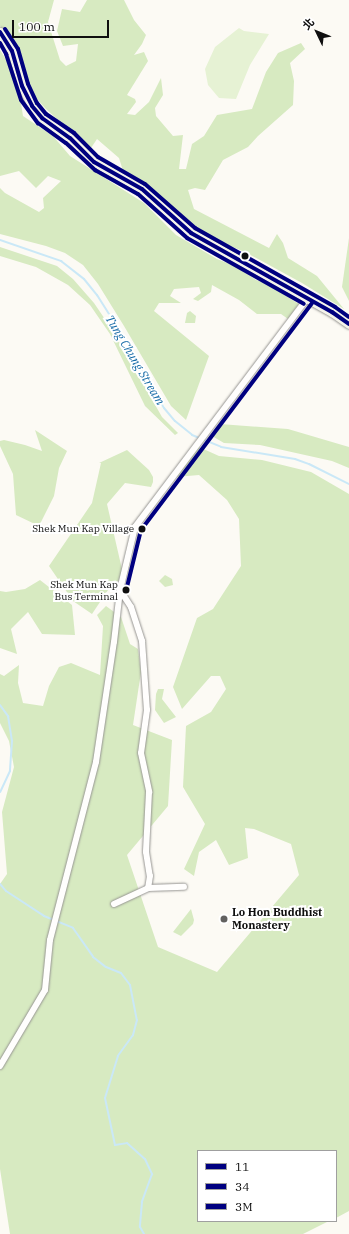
<!DOCTYPE html>
<meta charset="utf-8">
<style>
body{margin:0}
#map{position:relative;width:349px;height:1234px;overflow:hidden;background:#fcfaf4;font-family:"IBM Plex Serif","Noto Sans TC",serif}
div>[style]{position:absolute}
.green>*{inset:0;background:#e6f2d4}
.forest>*{inset:0;background:#d7eac1}
.stream>*{height:2px;margin:-1px;padding:0 1px;transform-origin:1px;border-radius:1px;background:#cae8f7}
.roads{filter:drop-shadow(0 0 1px #969592) drop-shadow(0 0 1px #969592)}
.street>*{height:6px;margin:-3px;padding:0 3px;transform-origin:3px;border-radius:3px;background:#fffefd}
.secondary>*{height:9px;margin:-4.5px;padding:0 4.5px;transform-origin:4.5px;border-radius:4.5px;background:#f5f4eb}
.bus-1>*{height:4px;margin:-2px;padding:0 2px;transform-origin:2px;border-radius:2px;background:#000080}
.bus-2>*{height:4px;margin:-2px;padding:0 2px;transform-origin:2px;border-radius:2px;background:#000080}
.bus-3>*{height:4px;margin:-2px;padding:0 2px;transform-origin:2px;border-radius:2px;background:#000080}
.dots>*{width:11px;height:11px;translate:-50% -50%;box-sizing:border-box;border:2px solid #fff;border-radius:50%}
span{translate:-50% -50%;white-space:nowrap;text-align:center;line-height:1.15;-webkit-text-stroke:4px #fff;paint-order:stroke}
.bus-label{font-size:10px;color:#0f0f0f}
.right{translate:-100% -50%;text-align:right}
.poi-label{font-size:11px;color:#0f0f0f;font-weight:700}
.left{translate:0 -50%;text-align:left}
.water-label{font-size:12px;color:#1369a6;font-style:italic}
.legend{position:absolute;left:197px;top:1150px;width:140px;height:72px;box-sizing:border-box;background:#fff;border:1px solid #9f9f9f;margin:0;padding:5px 7px;list-style:none;font-size:12px;color:#0f0f0f}
.legend li{display:flex;align-items:center;gap:8px;height:20px}
.legend b{width:20px;border:1px solid #9f9f9f}
.north{position:absolute;left:297px;top:12px;width:40px;height:40px;-webkit-text-stroke:3px #fff;paint-order:stroke;rotate:313deg;font-size:11px;font-weight:700;line-height:16px;text-align:center;color:#0f0f0f}
.north::after{content:'';display:block;margin:auto;width:14px;height:18px;background:#0f0f0f;clip-path:polygon(50% 0,100% 100%,50% 72%,0 100%)}
.scale{position:absolute;left:12px;top:20px;width:97px;height:18px;box-sizing:border-box;border:2px solid #0f0f0f;border-top:0;padding-left:5px;font-size:12px;line-height:14px;white-space:nowrap;color:#0f0f0f;-webkit-text-stroke:3px #fff;paint-order:stroke}
</style>
<div id="map">
<div class="green">
<div style="clip-path:polygon(239px 28px,244px 31px,269px 34px,250px 65px,236px 99px,219px 98px,208px 85px,205px 69px,215px 47px)"></div>
</div>
<div class="forest">
<div style="clip-path:polygon(0 0,54px 0,48px 22px,60px 60px,66px 66px,76px 61px,78px 44px,63px 46px,57px 31px,62px 9px,80px 12px,87px 0,124px 0,134px 20px,146px 35px,142px 44px,134px 55px,144px 52px,148px 61px,127px 95px,135px 99px,136px 102px,127px 114px,135px 115px,149px 102px,161px 78px,163px 95px,155px 108px,156px 116px,173px 136px,183px 135px,179px 169px,186px 169px,192px 144px,204px 136px,217px 115px,252px 109px,266px 72px,278px 53px,301px 43px,305px 49px,290px 63px,294px 81px,293px 105px,258px 136px,248px 147px,223px 160px,205px 190px,195px 188px,188px 190px,194px 209px,269px 248px,277px 234px,283px 243px,288px 258px,317px 276px,344px 309px,302px 283px,247px 253px,193px 230px,155px 192px,134px 176px,124px 174px,119px 158px,97px 139px,91px 148px,86px 145px,46px 109px,28px 89px,8px 37px,0 26px)"></div>
<div style="clip-path:polygon(0 50px,7px 61px,20px 97px,23px 116px,53px 136px,70px 156px,144px 203px,176px 235px,217px 259px,235px 266px,256px 280px,265px 283px,299px 304px,288px 319px,281px 314px,257px 314px,239px 300px,212px 285px,211px 292px,198px 301px,193px 299px,201px 293px,199px 287px,174px 289px,170px 296px,181px 303px,159px 303px,154px 311px,209px 356px,186px 420px,171px 406px,124px 326px,98px 284px,83px 265px,65px 253px,46px 246px,0 234px,0 188px,5px 193px,39px 212px,44px 208px,43px 198px,61px 181px,48px 176px,36px 188px,19px 171px,0 176px)"></div>
<div style="clip-path:polygon(349px 238px,349px 301px,342px 287px)"></div>
<div style="clip-path:polygon(0 247px,57px 266px,73px 279px,94px 303px,113px 331px,162px 417px,178px 433px,175px 435px,145px 406px,110px 334px,90px 305px,68px 285px,36px 267px,0 256px)"></div>
<div style="clip-path:polygon(190px 311px,196px 316px,195px 323px,185px 323px,187px 313px)"></div>
<div style="clip-path:polygon(220px 424px,288px 429px,349px 447px,349px 468px,332px 461px,260px 445px,224px 443px,212px 436px)"></div>
<div style="clip-path:polygon(35px 430px,67px 451px,59px 468px,54px 496px,39px 526px,16px 515px,13px 474px,0 446px,0 441px,4px 440px,25px 445px,42px 451px)"></div>
<div style="clip-path:polygon(199px 447px,219px 456px,262px 460px,311px 472px,349px 494px,349px 1211px,336px 1218px,336px 1151px,198px 1151px,198px 1221px,329px 1221px,303px 1234px,10px 1234px,0 1169px,0 884px,7px 874px,2px 812px,14px 767px,9px 741px,0 723px,0 674px,4px 676px,19px 665px,18px 683px,23px 703px,43px 706px,49px 686px,59px 667px,71px 663px,100px 675px,103px 626px,97px 615px,106px 606px,121px 617px,130px 644px,138px 649px,141px 672px,133px 725px,172px 740px,168px 806px,127px 855px,158px 947px,217px 972px,299px 875px,291px 844px,254px 829px,245px 828px,248px 858px,229px 865px,216px 840px,199px 852px,194px 876px,184px 869px,205px 824px,183px 787px,186px 726px,211px 712px,226px 689px,220px 676px,211px 676px,182px 709px,173px 687px,197px 618px,213px 609px,241px 566px,239px 519px,227px 500px,199px 475px,176px 477px)"></div>
<div style="clip-path:polygon(127px 450px,149px 470px,153px 477px,153px 482px,151px 487px,125px 483px,107px 504px,124px 578px,112px 584px,92px 614px,73px 601px,49px 566px,92px 503px,101px 463px,99px 463px)"></div>
<div style="clip-path:polygon(165px 575px,172px 579px,173px 585px,165px 587px,159px 581px)"></div>
<div style="clip-path:polygon(40px 580px,72px 605px,75px 635px,42px 634px,28px 612px,11px 629px,17px 654px,0 648px,0 591px,6px 592px,25px 589px)"></div>
<div style="clip-path:polygon(158px 689px,164px 689px,162px 699px,176px 717px,164px 723px,155px 710px,156px 694px)"></div>
<div style="clip-path:polygon(191px 909px,194px 920px,193px 924px,181px 936px,173px 932px)"></div>
</div>
<div class="stream">
<div style="left:0;top:240px;width:65px;rotate:19deg"></div>
<div style="left:61px;top:261px;width:29px;rotate:38deg"></div>
<div style="left:84px;top:279px;width:21px;rotate:51deg"></div>
<div style="left:97px;top:295px;width:45px;rotate:57.7deg"></div>
<div style="left:121px;top:333px;width:86px;rotate:60.2deg"></div>
<div style="left:164px;top:408px;width:17px;rotate:50deg"></div>
<div style="left:175px;top:421px;width:22px;rotate:39deg"></div>
<div style="left:192px;top:435px;width:31px;rotate:22deg"></div>
<div style="left:221px;top:447px;width:75px;rotate:9.2deg"></div>
<div style="left:295px;top:459px;width:15px;rotate:20deg"></div>
<div style="left:309px;top:464px;width:45px;rotate:26.6deg"></div>
<div style="left:0;top:705px;width:14px;rotate:54deg"></div>
<div style="left:8px;top:716px;width:25px;rotate:81deg"></div>
<div style="left:12px;top:741px;width:30px;rotate:94deg"></div>
<div style="left:10px;top:771px;width:23px;rotate:115deg"></div>
<div style="left:0;top:884px;width:9px;rotate:49deg"></div>
<div style="left:6px;top:891px;width:45px;rotate:33.3deg"></div>
<div style="left:44px;top:916px;width:31px;rotate:22deg"></div>
<div style="left:73px;top:928px;width:35px;rotate:55deg"></div>
<div style="left:93px;top:957px;width:16px;rotate:38deg"></div>
<div style="left:106px;top:967px;width:16px;rotate:22deg"></div>
<div style="left:121px;top:973px;width:15px;rotate:53deg"></div>
<div style="left:130px;top:985px;width:36px;rotate:79deg"></div>
<div style="left:137px;top:1020px;width:16px;rotate:105deg"></div>
<div style="left:133px;top:1035px;width:26px;rotate:126deg"></div>
<div style="left:118px;top:1056px;width:44px;rotate:107.2deg"></div>
<div style="left:105px;top:1098px;width:48px;rotate:78deg"></div>
<div style="left:115px;top:1145px;width:12px;rotate:-9deg"></div>
<div style="left:127px;top:1143px;width:24px;rotate:42deg"></div>
<div style="left:145px;top:1159px;width:17px;rotate:65deg"></div>
<div style="left:152px;top:1174px;width:30px;rotate:110deg"></div>
<div style="left:142px;top:1202px;width:25px;rotate:95deg"></div>
<div style="left:140px;top:1227px;width:8px;rotate:60deg"></div>
</div>
<div class="roads">
<div class="street">
<div style="left:120px;top:590px;width:20px;rotate:57deg"></div>
<div style="left:131px;top:607px;width:36px;rotate:72deg"></div>
<div style="left:142px;top:641px;width:69px;rotate:85.9deg"></div>
<div style="left:147px;top:710px;width:43px;rotate:97.9deg"></div>
<div style="left:141px;top:753px;width:40px;rotate:78deg"></div>
<div style="left:149px;top:792px;width:60px;rotate:92.9deg"></div>
<div style="left:146px;top:852px;width:24px;rotate:81deg"></div>
<div style="left:150px;top:876px;width:12px;rotate:99deg"></div>
<div style="left:148px;top:888px;width:36px;rotate:-2deg"></div>
<div style="left:114px;top:904px;width:38px;rotate:-25deg"></div>
<div style="left:0;top:1066px;width:88px;rotate:-59.4deg"></div>
<div style="left:45px;top:990px;width:50px;rotate:-84.3deg"></div>
<div style="left:50px;top:940px;width:184px;rotate:-75.5deg"></div>
<div style="left:96px;top:762px;width:121px;rotate:-81.5deg"></div>
<div style="left:114px;top:642px;width:52px;rotate:-83.4deg"></div>
<div style="left:120px;top:590px;width:65px;rotate:-76.6deg"></div>
<div style="left:135px;top:527px;width:286px;rotate:-53deg"></div>
</div>
<div class="secondary">
<div style="left:0;top:32px;width:22px;rotate:58deg"></div>
<div style="left:12px;top:51px;width:36px;rotate:74deg"></div>
<div style="left:22px;top:86px;width:22px;rotate:63deg"></div>
<div style="left:32px;top:106px;width:16px;rotate:50deg"></div>
<div style="left:42px;top:118px;width:34px;rotate:36deg"></div>
<div style="left:70px;top:138px;width:34px;rotate:45deg"></div>
<div style="left:94px;top:162px;width:55px;rotate:29.4deg"></div>
<div style="left:142px;top:189px;width:66px;rotate:41.9deg"></div>
<div style="left:191px;top:233px;width:162px;rotate:29.3deg"></div>
<div style="left:332px;top:312px;width:21px;rotate:35deg"></div>
</div>
</div>
<div class="bus-1">
<div style="left:0;top:32px;width:22px;rotate:58deg"></div>
<div style="left:12px;top:51px;width:36px;rotate:74deg"></div>
<div style="left:22px;top:86px;width:22px;rotate:63deg"></div>
<div style="left:32px;top:106px;width:16px;rotate:50deg"></div>
<div style="left:42px;top:118px;width:34px;rotate:36deg"></div>
<div style="left:70px;top:138px;width:34px;rotate:45deg"></div>
<div style="left:94px;top:162px;width:55px;rotate:29.4deg"></div>
<div style="left:142px;top:189px;width:66px;rotate:41.9deg"></div>
<div style="left:191px;top:233px;width:162px;rotate:29.3deg"></div>
<div style="left:332px;top:312px;width:21px;rotate:35deg"></div>
</div>
<div class="bus-2">
<div style="left:0;top:43px;width:13px;rotate:61deg"></div>
<div style="left:6px;top:54px;width:48px;rotate:71.9deg"></div>
<div style="left:21px;top:100px;width:29px;rotate:54deg"></div>
<div style="left:38px;top:123px;width:34px;rotate:36deg"></div>
<div style="left:66px;top:143px;width:40px;rotate:43deg"></div>
<div style="left:95px;top:170px;width:49px;rotate:29.2deg"></div>
<div style="left:138px;top:194px;width:66px;rotate:41.9deg"></div>
<div style="left:187px;top:238px;width:134px;rotate:29.4deg"></div>
<div style="left:126px;top:591px;width:63px;rotate:-76.2deg"></div>
<div style="left:141px;top:530px;width:284px;rotate:-53deg"></div>
</div>
<div class="bus-3">
<div style="left:5px;top:29px;width:24px;rotate:57deg"></div>
<div style="left:18px;top:49px;width:36px;rotate:74deg"></div>
<div style="left:28px;top:84px;width:21px;rotate:65deg"></div>
<div style="left:37px;top:103px;width:14px;rotate:51deg"></div>
<div style="left:46px;top:114px;width:34px;rotate:34deg"></div>
<div style="left:74px;top:133px;width:34px;rotate:45deg"></div>
<div style="left:98px;top:157px;width:54px;rotate:29.9deg"></div>
<div style="left:145px;top:184px;width:67px;rotate:41.3deg"></div>
<div style="left:195px;top:228px;width:161px;rotate:29.4deg"></div>
<div style="left:335px;top:307px;width:17px;rotate:36deg"></div>
</div>
<div class="dots">
<div style="left:245px;top:256px;background:#0f0f0f"></div>
<div style="left:142px;top:529px;background:#0f0f0f"></div>
<div style="left:126px;top:590px;background:#0f0f0f"></div>
<div style="left:224px;top:919px;background:#62615f"></div>
</div>
<div class="bus-label">
<span class="right" style="left:134px;top:529px">Shek Mun Kap Village</span>
<span class="right" style="left:118px;top:590px">Shek Mun Kap<br>Bus Terminal</span>
</div>
<div class="poi-label">
<span class="left" style="left:232px;top:919px">Lo Hon Buddhist<br>Monastery</span>
</div>
<div class="water-label">
<span style="left:135px;top:360px;rotate:59deg">Tung Chung Stream</span>
</div>
<ul class="legend">
<li><b style="height:5px;background:#000080"></b>11</li>
<li><b style="height:5px;background:#000080"></b>34</li>
<li><b style="height:5px;background:#000080"></b>3M</li>
</ul>
<div class="north">北</div>
<div class="scale">100 m</div>
</div>
